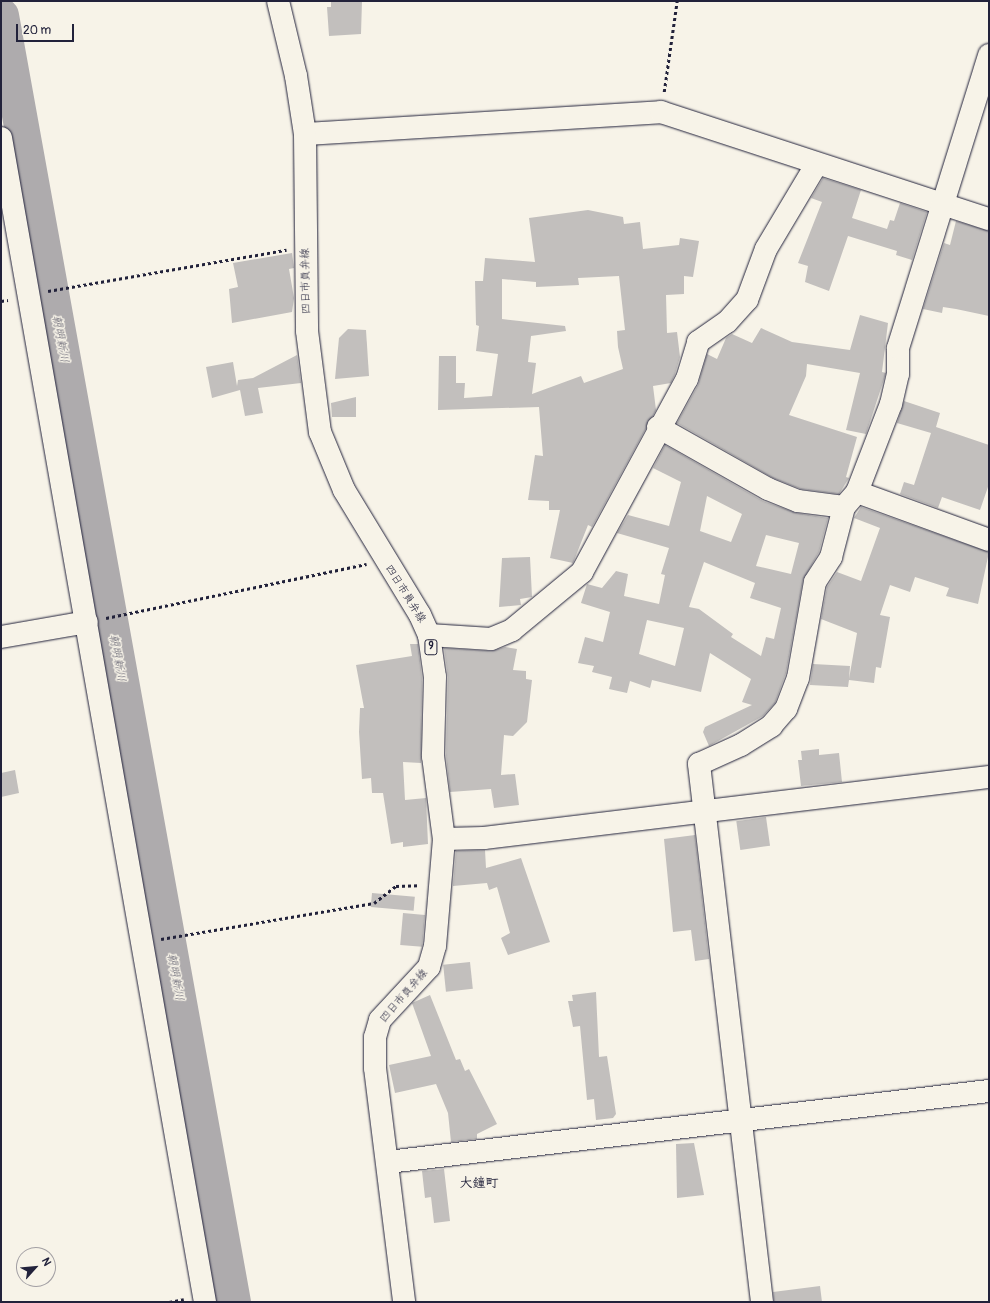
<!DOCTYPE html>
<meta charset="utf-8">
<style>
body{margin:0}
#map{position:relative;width:990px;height:1303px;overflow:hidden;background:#f7f3e8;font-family:Pangolin,"Klee One",sans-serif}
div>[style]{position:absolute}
.river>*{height:35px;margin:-17.5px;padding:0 17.5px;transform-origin:17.5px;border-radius:17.5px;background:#aeabad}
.building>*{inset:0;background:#c2bfbd;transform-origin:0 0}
.path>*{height:2.5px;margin-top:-1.25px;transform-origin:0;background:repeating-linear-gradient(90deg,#22223b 0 3px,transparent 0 6px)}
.roads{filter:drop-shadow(0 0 1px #22223b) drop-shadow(0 0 1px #22223b)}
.minor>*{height:22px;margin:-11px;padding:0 11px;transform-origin:11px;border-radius:11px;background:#f7f3e8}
.major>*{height:22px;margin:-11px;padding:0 11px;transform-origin:11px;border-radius:11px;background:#f7f3e8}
span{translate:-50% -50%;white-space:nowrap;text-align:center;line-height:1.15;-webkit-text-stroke:3px #f7f3e8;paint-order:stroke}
.shield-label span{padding:1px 3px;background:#f7f3e8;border:1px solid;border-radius:3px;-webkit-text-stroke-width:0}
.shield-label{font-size:10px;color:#22223b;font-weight:700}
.street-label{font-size:11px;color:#22223b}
.water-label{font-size:12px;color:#535263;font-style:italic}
.quarter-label{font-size:13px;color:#22223b;font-weight:700}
.frame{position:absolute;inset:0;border:2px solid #22223b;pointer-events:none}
.north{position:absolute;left:16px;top:1247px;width:40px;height:40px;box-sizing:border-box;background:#f7f3e8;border:1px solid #a29fa3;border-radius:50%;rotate:63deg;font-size:11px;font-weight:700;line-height:16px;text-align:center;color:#22223b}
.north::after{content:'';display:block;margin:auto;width:14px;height:18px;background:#22223b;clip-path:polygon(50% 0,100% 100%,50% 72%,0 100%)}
.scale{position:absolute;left:16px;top:24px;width:58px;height:18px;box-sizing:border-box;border:2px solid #22223b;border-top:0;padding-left:5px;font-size:12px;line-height:14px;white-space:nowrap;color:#22223b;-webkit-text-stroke:3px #f7f3e8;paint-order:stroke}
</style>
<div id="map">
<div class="river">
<div style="left:1px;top:15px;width:1308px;rotate:79.78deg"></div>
</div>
<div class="building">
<div style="clip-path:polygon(331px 1px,362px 1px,361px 34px,329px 36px,327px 7px,331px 7px)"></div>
<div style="clip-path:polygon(823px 178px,861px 190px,852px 218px,887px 229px,890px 220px,894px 221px,900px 203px,927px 212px,912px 260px,896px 255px,897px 251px,848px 236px,829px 291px,805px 282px,808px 266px,798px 263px,822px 202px,811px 198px)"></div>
<div style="clip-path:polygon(evenodd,588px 210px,623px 217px,624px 224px,640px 222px,643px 249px,679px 245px,680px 238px,699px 241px,693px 277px,684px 276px,684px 294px,666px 295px,667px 333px,677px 332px,680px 357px,675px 374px,671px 383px,653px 386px,656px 410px,592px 527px,588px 525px,573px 563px,550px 558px,560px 510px,549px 510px,549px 501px,528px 500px,535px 455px,543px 456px,539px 407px,438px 410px,439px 356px,456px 356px,456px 383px,465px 383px,464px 398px,492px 396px,498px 354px,476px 351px,479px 326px,476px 325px,475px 281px,483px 281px,485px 258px,535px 262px,529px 218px,588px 210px,619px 276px,625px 330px,617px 331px,618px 347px,623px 369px,584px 383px,581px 376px,532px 394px,536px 363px,528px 362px,531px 336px,566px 331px,565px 326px,502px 319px,502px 279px,536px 282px,536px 287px,579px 285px,578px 278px,619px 276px)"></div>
<div style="clip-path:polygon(956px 221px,989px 231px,989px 316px,956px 309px,943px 307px,942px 313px,923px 309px,944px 243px,950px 245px)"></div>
<div style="clip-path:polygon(292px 253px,294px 268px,289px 269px,294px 298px,292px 312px,232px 323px,229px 289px,238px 287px,233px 263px)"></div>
<div style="clip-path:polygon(860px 315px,888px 323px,882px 372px,886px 373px,866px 434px,846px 430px,860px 373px,807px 364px,806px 376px,789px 415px,857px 437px,846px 477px,849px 478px,839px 494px,801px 489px,773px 478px,677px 423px,698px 385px,707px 354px,717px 359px,726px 338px,732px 334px,752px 343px,761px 328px,792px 342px,850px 350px)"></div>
<div style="clip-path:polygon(348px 329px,366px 330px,369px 376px,335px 379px,339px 338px)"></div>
<div style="clip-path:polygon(297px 355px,301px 383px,258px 388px,263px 413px,245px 416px,240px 390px,212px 398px,206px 367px,233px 362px,237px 386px,238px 380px,253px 378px)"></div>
<div style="clip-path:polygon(356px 397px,356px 417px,332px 417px,331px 403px)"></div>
<div style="clip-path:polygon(904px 401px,940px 413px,936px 427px,989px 445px,989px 484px,980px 510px,942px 497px,938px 508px,900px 494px,904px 482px,914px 485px,931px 433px,897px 423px)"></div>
<div style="clip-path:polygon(evenodd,665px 445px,763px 501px,796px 513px,828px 518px,819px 552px,803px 580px,786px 673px,775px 703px,763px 716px,709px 746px,703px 732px,705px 727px,752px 705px,742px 702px,751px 679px,710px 653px,701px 692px,652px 680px,650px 688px,630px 681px,627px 693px,609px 689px,612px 677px,592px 672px,594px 666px,578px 663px,585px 637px,603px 642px,610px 612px,581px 603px,587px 584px,602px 588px,616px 571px,628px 574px,624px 596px,659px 604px,665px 575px,661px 574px,669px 548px,617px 533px,628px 515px,669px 526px,681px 482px,653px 468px,665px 445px,707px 496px,742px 514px,731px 542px,700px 531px,707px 496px,665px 445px,766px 535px,799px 543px,791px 574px,756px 566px,766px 535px,665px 445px,704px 562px,755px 583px,750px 598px,781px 608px,774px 639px,766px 637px,761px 656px,731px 637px,733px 634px,699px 609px,689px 607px,704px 562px,665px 445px,647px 620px,684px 628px,675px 666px,639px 654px,647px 620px)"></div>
<div style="clip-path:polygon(861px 507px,989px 552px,978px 604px,946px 596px,949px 588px,915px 577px,910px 592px,890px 585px,880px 615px,890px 617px,881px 668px,876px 667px,874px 683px,849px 680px,848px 687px,810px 685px,813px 664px,850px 666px,849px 679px,857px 633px,821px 619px,827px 587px,837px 572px,861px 581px,880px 528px,854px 518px)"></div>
<div style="clip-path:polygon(530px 557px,532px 597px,520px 599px,521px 605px,499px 607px,502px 558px)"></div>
<div style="clip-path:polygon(410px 644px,418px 644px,422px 678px,421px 763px,403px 762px,405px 800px,426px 798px,428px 844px,403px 847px,403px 842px,391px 844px,383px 793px,372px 793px,371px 778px,362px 779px,359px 732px,360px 708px,364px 708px,356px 665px,412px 656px)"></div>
<div style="clip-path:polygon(505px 647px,517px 649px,513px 670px,526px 671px,526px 679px,532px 680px,527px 722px,513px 736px,504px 735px,501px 775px,515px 774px,519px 805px,494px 808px,491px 789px,450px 792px,446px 755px,448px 677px,444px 648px,491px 651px)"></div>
<div style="clip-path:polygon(819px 749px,819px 755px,839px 753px,842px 782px,801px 786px,798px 760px,802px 760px,801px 751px)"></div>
<div style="clip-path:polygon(15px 770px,19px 793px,1px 797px,1px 773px)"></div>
<div style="left:766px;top:817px;width:29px;height:30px;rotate:82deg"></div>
<div style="clip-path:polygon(695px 835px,709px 959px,695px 961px,691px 930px,673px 932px,664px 839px)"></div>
<div style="clip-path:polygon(485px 850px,486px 868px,521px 858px,550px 942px,508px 955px,501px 938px,510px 933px,497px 887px,489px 890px,487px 883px,453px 886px,456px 851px)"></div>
<div style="left:372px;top:893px;width:43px;height:14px;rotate:5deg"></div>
<div style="left:403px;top:913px;width:22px;height:32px;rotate:5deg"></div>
<div style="left:470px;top:962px;width:27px;height:27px;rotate:84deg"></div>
<div style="clip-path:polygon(596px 992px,599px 1057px,607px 1056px,616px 1114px,613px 1118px,596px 1120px,594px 1099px,587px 1100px,580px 1026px,573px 1027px,568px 1001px,573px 1001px,572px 995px)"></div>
<div style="clip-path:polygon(430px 995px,456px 1060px,460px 1059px,465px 1071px,469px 1069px,497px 1124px,477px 1134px,477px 1139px,451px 1142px,448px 1113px,436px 1084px,395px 1093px,389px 1065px,431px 1056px,412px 1003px)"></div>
<div style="clip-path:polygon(694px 1143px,704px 1195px,677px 1198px,676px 1144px)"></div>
<div style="clip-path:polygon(444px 1169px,450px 1221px,434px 1223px,431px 1197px,425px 1198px,422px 1171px)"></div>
<div style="clip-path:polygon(820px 1286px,822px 1302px,774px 1302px,773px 1292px)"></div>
</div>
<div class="path">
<div style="left:664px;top:92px;width:92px;rotate:-81.9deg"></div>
<div style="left:48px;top:291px;width:242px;rotate:-9.8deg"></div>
<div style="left:1px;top:301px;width:7px;rotate:-8deg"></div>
<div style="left:106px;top:618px;width:266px;rotate:-11.7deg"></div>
<div style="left:161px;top:939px;width:216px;rotate:-9.6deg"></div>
<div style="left:374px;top:903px;width:28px;rotate:-38deg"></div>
<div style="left:396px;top:886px;width:23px;rotate:-2deg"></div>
<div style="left:169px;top:1302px;width:15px;rotate:-11deg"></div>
</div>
<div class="roads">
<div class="minor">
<div style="left:305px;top:134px;width:357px;rotate:-3.5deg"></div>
<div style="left:661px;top:112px;width:345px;rotate:18.1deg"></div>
<div style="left:1px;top:138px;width:1182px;rotate:80.06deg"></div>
<div style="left:658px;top:427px;width:126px;rotate:29.4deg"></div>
<div style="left:768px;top:489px;width:32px;rotate:22deg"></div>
<div style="left:798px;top:501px;width:46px;rotate:7.4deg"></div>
<div style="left:857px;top:492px;width:140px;rotate:20deg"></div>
<div style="left:429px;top:635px;width:62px;rotate:3.7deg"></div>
<div style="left:491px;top:639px;width:23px;rotate:-23deg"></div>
<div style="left:512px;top:630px;width:91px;rotate:-39.6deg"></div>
<div style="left:582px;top:572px;width:220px;rotate:-61.5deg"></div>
<div style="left:687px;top:379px;width:39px;rotate:-73deg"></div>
<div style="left:698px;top:342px;width:35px;rotate:-35deg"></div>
<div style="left:727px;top:322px;width:30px;rotate:-48deg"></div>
<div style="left:747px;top:300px;width:54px;rotate:-69.6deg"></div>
<div style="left:766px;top:249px;width:98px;rotate:-59.2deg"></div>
<div style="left:1px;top:637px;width:87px;rotate:-9.9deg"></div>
<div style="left:444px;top:839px;width:40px;rotate:-1.4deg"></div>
<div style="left:484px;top:838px;width:509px;rotate:-6.89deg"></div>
<div style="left:388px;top:1162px;width:605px;rotate:-6.74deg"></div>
<div style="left:762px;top:1302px;width:542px;rotate:-96.68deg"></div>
<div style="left:699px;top:764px;width:46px;rotate:-24.3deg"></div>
<div style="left:741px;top:745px;width:36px;rotate:-32deg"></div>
<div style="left:771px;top:726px;width:23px;rotate:-49deg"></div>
<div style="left:786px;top:709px;width:33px;rotate:-69deg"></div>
<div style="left:798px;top:678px;width:97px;rotate:-80deg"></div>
<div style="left:815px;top:582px;width:30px;rotate:-57deg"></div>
<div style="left:831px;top:557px;width:52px;rotate:-75.4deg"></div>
<div style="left:844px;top:507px;width:20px;rotate:-49deg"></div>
<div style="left:857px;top:492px;width:94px;rotate:-68.9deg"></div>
<div style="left:891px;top:404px;width:31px;rotate:-77deg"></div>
<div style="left:898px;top:374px;width:26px;rotate:-90deg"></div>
<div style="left:898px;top:348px;width:307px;rotate:-72.7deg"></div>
</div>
<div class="major">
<div style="left:278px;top:1px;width:77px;rotate:76.5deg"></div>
<div style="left:296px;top:76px;width:59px;rotate:81.2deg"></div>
<div style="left:305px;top:134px;width:197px;rotate:89.4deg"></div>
<div style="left:307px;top:331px;width:102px;rotate:82.7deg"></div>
<div style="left:320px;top:432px;width:63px;rotate:67.5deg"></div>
<div style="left:344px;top:490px;width:146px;rotate:58.7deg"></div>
<div style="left:420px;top:615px;width:22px;rotate:66deg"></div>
<div style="left:429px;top:635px;width:42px;rotate:81.9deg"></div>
<div style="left:435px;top:677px;width:79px;rotate:91.5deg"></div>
<div style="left:433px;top:756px;width:84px;rotate:82.5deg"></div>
<div style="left:444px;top:839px;width:107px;rotate:94.8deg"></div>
<div style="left:435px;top:946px;width:22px;rotate:106deg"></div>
<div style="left:429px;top:967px;width:72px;rotate:132.8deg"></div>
<div style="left:380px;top:1020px;width:18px;rotate:106deg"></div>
<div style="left:375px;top:1037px;width:31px;rotate:90deg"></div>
<div style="left:375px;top:1068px;width:236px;rotate:82.9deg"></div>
</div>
</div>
<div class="shield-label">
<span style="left:431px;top:647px">9</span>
</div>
<div class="street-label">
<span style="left:306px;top:281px;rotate:-91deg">四日市員弁線</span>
<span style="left:405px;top:594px;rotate:58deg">四日市員弁線</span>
<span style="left:404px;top:996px;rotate:-49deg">四日市員弁線</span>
</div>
<div class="water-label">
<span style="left:60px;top:339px;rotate:80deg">朝明新川</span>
<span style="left:117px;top:658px;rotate:80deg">朝明新川</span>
<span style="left:175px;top:977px;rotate:80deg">朝明新川</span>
</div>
<div class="quarter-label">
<span style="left:479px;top:1183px">大鐘町</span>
</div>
<div class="frame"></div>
<div class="north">N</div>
<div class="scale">20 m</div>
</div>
